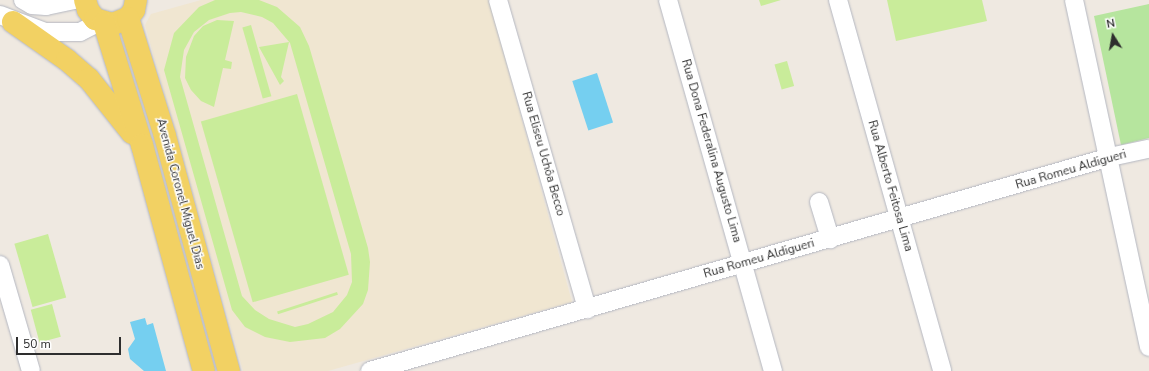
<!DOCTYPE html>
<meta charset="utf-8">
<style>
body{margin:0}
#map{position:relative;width:1149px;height:371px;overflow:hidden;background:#efe9e1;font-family:"Nunito Sans",sans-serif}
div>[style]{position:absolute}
.education>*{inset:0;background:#f0e6d1}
.green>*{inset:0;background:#b6e59e}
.pitch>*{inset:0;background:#c9ec9a;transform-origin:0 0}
.water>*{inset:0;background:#75cff0;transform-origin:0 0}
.roads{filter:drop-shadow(0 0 1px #b4b7c1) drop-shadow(0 0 1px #b4b7c1)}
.minor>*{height:18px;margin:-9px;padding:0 9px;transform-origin:9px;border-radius:9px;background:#fff}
.major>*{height:22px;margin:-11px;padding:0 11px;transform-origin:11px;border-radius:11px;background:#f2d163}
span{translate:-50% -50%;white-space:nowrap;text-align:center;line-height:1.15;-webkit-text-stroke:3px #fff;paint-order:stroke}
.street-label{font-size:12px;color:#2e2e2e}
.north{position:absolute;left:1093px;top:16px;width:40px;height:40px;-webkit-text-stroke:3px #fff;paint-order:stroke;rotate:349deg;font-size:11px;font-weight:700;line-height:16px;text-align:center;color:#2e2e2e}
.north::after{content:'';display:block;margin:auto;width:14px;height:18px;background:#2e2e2e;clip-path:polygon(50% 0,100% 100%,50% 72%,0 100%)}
.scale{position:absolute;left:16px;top:337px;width:105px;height:18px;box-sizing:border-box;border:2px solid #2e2e2e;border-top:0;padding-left:5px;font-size:12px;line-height:14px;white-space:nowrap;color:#2e2e2e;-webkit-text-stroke:3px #fff;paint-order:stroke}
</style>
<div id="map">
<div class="education">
<div style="clip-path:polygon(201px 0,489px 0,572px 302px,328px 371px,243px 371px,145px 25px,151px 14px)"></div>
</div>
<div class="green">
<div style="clip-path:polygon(1149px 4px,1149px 138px,1121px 145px,1094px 16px)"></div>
</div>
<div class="pitch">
<div style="clip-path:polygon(evenodd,215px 0,259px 0,277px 7px,300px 27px,309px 46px,368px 248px,370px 262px,368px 290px,363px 304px,340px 329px,325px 338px,290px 342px,265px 337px,245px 327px,232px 310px,164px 70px,174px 33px,199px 7px,215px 0,241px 12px,262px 17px,273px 23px,290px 43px,351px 254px,352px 282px,347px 295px,333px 312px,308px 324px,295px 327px,269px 319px,255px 310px,242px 296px,180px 77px,184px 50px,194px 32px,209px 20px,230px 13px,241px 12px)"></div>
<div style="clip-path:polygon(759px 0,781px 0,761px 6px)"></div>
<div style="clip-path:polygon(887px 0,982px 0,987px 21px,896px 41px)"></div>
<div style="clip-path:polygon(217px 20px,234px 21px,225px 60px,232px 62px,231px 69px,223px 68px,214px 107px,201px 101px,191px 90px,185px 78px,186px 57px,194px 36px,203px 26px)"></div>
<div style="left:251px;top:25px;width:74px;height:9px;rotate:74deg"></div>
<div style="clip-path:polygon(289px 42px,281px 77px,284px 81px,280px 85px,259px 47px)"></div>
<div style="left:787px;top:61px;width:26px;height:13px;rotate:74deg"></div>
<div style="left:297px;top:94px;width:188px;height:100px;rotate:74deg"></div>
<div style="left:48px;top:234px;width:66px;height:35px;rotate:74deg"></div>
<div style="left:337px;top:292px;width:3px;height:63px;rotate:72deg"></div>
<div style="left:52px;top:304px;width:34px;height:22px;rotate:75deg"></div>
</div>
<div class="water">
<div style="left:597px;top:73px;width:52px;height:26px;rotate:72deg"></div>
<div style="clip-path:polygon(145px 318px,147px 325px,153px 323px,166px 371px,144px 371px,130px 359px,128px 349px,135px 339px,130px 322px)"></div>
</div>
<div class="roads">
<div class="minor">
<div style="left:23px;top:0;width:10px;rotate:29deg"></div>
<div style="left:32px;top:5px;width:14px;rotate:4deg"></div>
<div style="left:46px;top:6px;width:29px;rotate:-12deg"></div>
<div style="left:498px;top:0;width:322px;rotate:73.9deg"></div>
<div style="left:668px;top:0;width:386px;rotate:74.2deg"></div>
<div style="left:838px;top:0;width:385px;rotate:74.3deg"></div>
<div style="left:1074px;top:0;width:355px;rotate:77.8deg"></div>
<div style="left:0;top:15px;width:48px;rotate:20.7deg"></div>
<div style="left:45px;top:32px;width:35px"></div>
<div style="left:80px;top:32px;width:22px;rotate:-27deg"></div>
<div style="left:819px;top:202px;width:39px;rotate:73deg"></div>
<div style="left:0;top:265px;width:110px;rotate:73.7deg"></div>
<div style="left:370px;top:371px;width:770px;rotate:-16.13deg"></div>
<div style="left:1110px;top:157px;width:40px;rotate:-12deg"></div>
</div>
<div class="major">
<div style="left:85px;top:0;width:10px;rotate:73deg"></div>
<div style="left:88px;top:10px;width:11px;rotate:52deg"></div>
<div style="left:95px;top:19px;width:19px;rotate:16deg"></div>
<div style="left:113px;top:24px;width:16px;rotate:-22deg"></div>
<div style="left:128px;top:18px;width:10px;rotate:-53deg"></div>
<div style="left:134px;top:10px;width:10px;rotate:-79deg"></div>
<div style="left:128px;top:18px;width:124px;rotate:72.6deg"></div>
<div style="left:165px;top:136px;width:244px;rotate:74.8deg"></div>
<div style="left:13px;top:22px;width:66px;rotate:35.1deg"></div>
<div style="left:67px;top:60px;width:29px;rotate:41deg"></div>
<div style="left:89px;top:79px;width:69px;rotate:51.5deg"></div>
<div style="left:104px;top:23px;width:128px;rotate:72.7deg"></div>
<div style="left:142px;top:145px;width:234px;rotate:74.7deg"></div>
</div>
</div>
<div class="street-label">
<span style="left:711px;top:151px;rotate:74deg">Rua Dona Federalina Augusto Lima</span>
<span style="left:543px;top:154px;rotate:74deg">Rua Eliseu Uchôa Becco</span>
<span style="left:1071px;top:170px;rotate:-16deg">Rua Romeu Aldigueri</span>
<span style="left:890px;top:186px;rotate:74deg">Rua Alberto Feitosa Lima</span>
<span style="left:180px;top:194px;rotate:75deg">Avenida Coronel Miguel Dias</span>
<span style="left:759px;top:259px;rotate:-16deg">Rua Romeu Aldigueri</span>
</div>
<div class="north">N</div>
<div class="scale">50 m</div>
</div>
